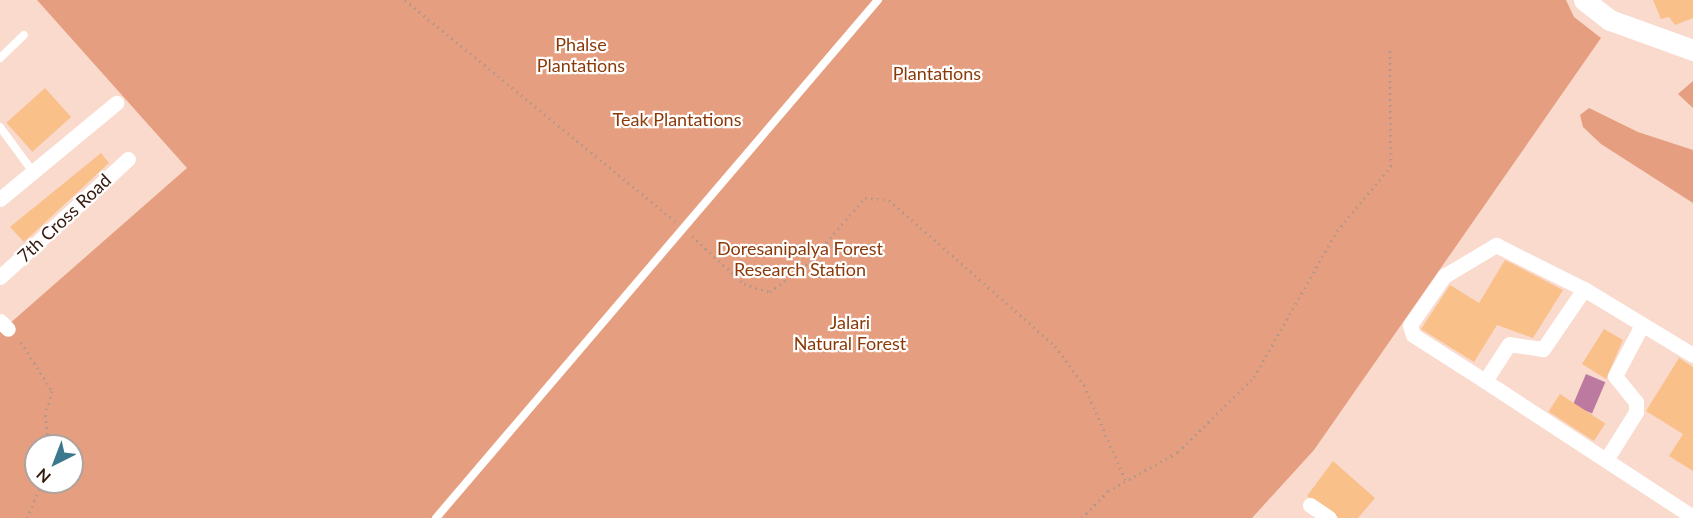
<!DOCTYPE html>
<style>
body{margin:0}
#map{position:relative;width:1693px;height:518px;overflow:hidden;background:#fadacd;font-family:Lato,sans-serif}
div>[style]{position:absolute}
.forest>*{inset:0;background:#e59e7f}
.water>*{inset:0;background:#bc7aa0;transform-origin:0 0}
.building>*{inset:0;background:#f9c08a;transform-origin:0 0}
.path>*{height:3px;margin-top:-1.5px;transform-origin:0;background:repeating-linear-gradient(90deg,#b5978a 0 1.5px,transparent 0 6px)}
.lane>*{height:8px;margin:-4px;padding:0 4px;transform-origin:4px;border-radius:4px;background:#fff}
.street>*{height:15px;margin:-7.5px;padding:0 7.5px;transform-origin:7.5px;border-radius:7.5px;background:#fff}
.secondary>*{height:21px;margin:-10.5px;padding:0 10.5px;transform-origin:10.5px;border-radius:10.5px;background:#fff}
span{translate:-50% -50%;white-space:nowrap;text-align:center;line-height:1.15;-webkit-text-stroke:4.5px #fff;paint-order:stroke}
.park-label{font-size:18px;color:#8c3908}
.street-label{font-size:18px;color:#35190c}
.north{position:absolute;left:24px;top:434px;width:60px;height:60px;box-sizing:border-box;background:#fff;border:2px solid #aea39e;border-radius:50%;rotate:222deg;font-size:16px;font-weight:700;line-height:24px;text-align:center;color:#35190c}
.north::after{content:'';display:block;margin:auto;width:21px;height:27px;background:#3b788e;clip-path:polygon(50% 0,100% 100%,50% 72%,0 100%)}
</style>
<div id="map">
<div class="forest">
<div style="clip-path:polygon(evenodd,37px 0,1566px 0,1574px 17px,1601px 38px,1314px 450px,1252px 518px,0 518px,0 332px,187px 168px,37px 0,36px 446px,72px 446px,72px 482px,36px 482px,36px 446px)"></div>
<div style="clip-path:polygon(1693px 81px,1693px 108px,1678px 94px)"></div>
<div style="clip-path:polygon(1589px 108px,1638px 132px,1693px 150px,1693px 203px,1601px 144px,1583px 127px,1580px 115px)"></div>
</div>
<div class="water">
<div style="left:1586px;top:374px;width:21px;height:34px;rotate:23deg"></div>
</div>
<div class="building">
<div style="clip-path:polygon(1653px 0,1693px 0,1693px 18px,1675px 25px,1669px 17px,1661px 19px)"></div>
<div style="left:45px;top:88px;width:39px;height:52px;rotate:48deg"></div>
<div style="clip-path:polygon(101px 153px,109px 163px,24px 242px,10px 227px)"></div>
<div style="clip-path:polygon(1505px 260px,1563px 290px,1533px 338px,1497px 325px,1474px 362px,1421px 329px,1450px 285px,1479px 303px)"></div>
<div style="clip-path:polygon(1604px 329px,1623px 340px,1606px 379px,1582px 364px)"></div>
<div style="clip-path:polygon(1679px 358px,1693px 367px,1693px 471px,1669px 456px,1683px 434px,1646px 411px)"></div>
<div style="left:1560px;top:394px;width:54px;height:21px;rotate:33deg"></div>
<div style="clip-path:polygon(1333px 461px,1375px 498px,1358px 518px,1339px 518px,1307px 496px)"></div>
</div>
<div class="path">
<div style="left:405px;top:0;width:349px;rotate:39.3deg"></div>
<div style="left:692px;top:236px;width:71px;rotate:42.7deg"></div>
<div style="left:744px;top:284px;width:27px;rotate:17deg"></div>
<div style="left:770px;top:292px;width:45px;rotate:-36.9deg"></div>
<div style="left:806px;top:265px;width:89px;rotate:-48.6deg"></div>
<div style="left:865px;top:198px;width:24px;rotate:5deg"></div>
<div style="left:889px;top:200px;width:221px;rotate:41.3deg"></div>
<div style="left:1055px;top:346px;width:49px;rotate:53.4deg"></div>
<div style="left:1084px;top:385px;width:103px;rotate:66.4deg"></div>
<div style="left:21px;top:342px;width:58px;rotate:57.7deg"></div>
<div style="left:52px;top:391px;width:25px;rotate:106deg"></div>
<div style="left:45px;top:415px;width:31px;rotate:83deg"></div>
<div style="left:27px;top:518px;width:39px;rotate:-67deg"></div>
<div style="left:1082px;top:518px;width:37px;rotate:-46deg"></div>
<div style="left:1108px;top:491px;width:80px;rotate:-29.1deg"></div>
<div style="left:1178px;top:452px;width:107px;rotate:-44.6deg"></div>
<div style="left:1254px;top:377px;width:168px;rotate:-60.4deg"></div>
<div style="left:1337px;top:231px;width:85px;rotate:-50.3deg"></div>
<div style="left:1391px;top:166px;width:117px;rotate:-90.5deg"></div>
</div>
<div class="lane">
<div style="left:0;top:58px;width:33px;rotate:-44deg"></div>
<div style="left:0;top:127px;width:56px;rotate:53.7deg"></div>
<div style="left:436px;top:518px;width:681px;rotate:-49.53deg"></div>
</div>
<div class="street">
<div style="left:0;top:199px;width:151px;rotate:-39.6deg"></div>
<div style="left:0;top:277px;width:174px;rotate:-42.7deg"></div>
<div style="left:1584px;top:289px;width:73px;rotate:124.3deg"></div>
<div style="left:1543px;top:349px;width:34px;rotate:-172deg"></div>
<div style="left:1509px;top:344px;width:44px;rotate:123deg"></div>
<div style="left:1485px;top:381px;width:249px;rotate:33.2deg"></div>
<div style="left:0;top:321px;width:11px;rotate:45deg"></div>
<div style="left:1485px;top:381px;width:85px;rotate:-147.4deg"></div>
<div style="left:1413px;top:335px;width:10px;rotate:-107deg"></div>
<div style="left:1410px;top:325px;width:60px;rotate:-55.2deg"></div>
<div style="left:1444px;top:276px;width:61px;rotate:-30.8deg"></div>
<div style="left:1496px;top:245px;width:98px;rotate:26.6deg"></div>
<div style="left:1584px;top:289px;width:127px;rotate:31.2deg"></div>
<div style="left:1606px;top:460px;width:57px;rotate:-58deg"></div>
<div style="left:1636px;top:412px;width:10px;rotate:-90deg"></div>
<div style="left:1636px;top:402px;width:33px;rotate:-129deg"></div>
<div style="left:1615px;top:376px;width:58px;rotate:-62.1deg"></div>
<div style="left:1310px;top:505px;width:23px;rotate:34deg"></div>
</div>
<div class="secondary">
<div style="left:1584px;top:0;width:33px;rotate:38deg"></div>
<div style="left:1610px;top:20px;width:88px;rotate:19.9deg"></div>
</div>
<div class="park-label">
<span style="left:581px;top:55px">Phalse<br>Plantations</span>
<span style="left:937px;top:73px">Plantations</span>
<span style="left:677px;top:119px">Teak Plantations</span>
<span style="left:800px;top:259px">Doresanipalya Forest<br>Research Station</span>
<span style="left:850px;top:333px">Jalari<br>Natural Forest</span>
</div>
<div class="street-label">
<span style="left:64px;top:218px;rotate:-43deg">7th Cross Road</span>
</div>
<div class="north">N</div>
</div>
